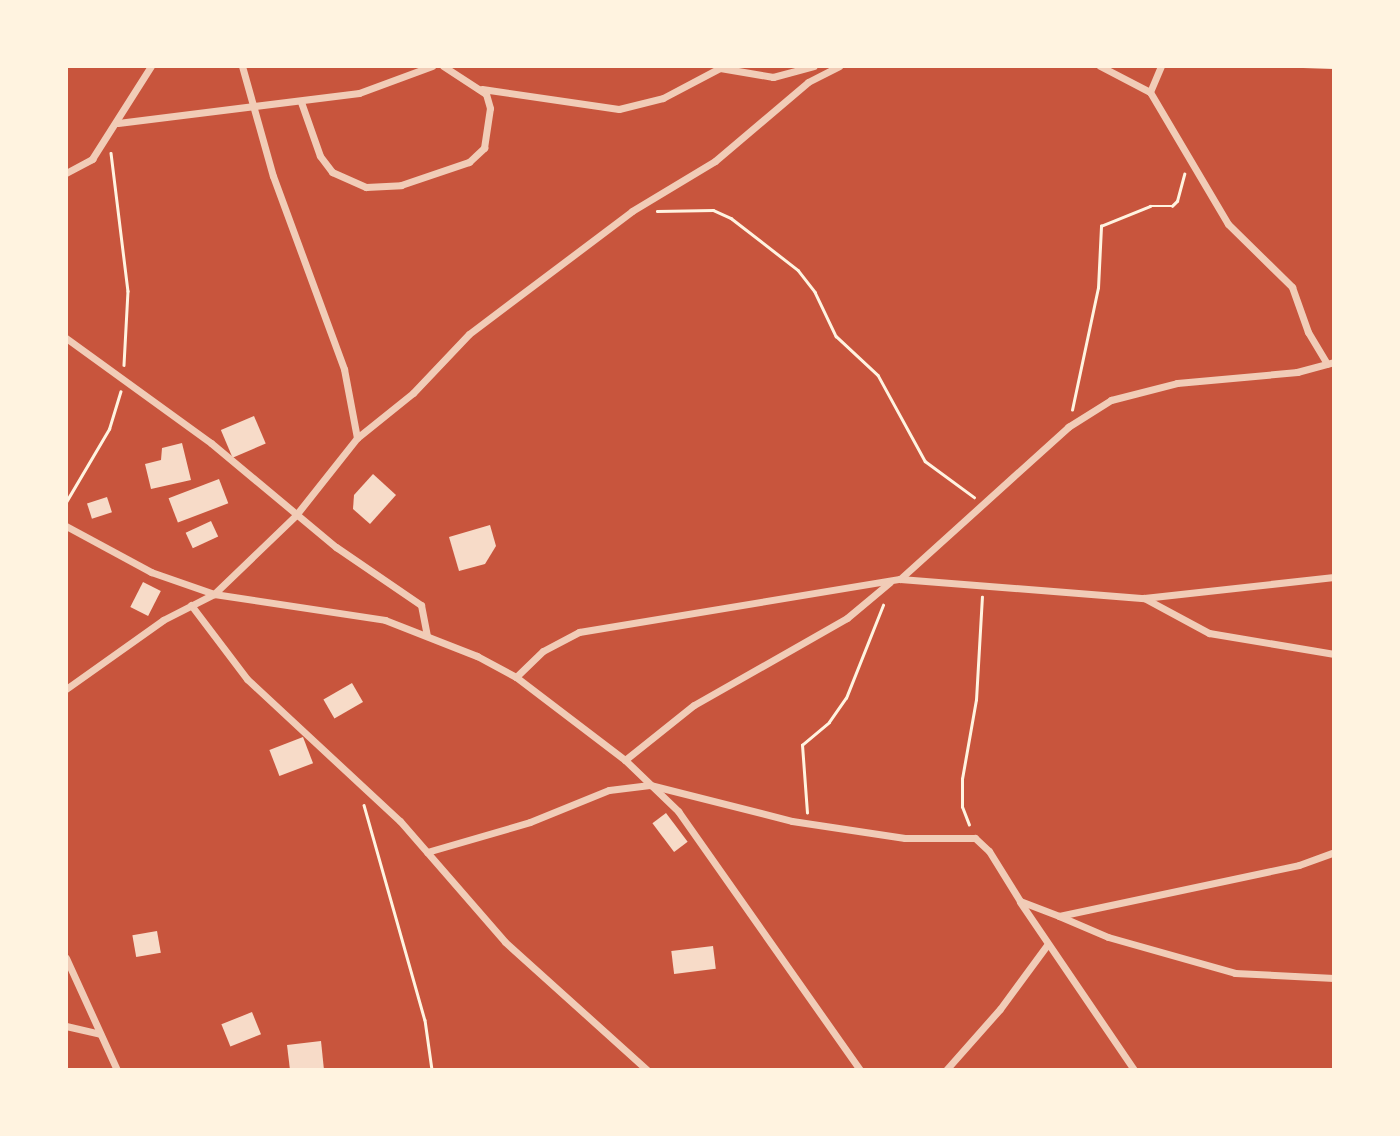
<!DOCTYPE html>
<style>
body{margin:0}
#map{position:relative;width:1400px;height:1136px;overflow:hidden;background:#c8553d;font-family:"Sofia Sans Condensed",sans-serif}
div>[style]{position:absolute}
.building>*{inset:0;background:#f7dbc8;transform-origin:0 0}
.path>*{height:2.5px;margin:-1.25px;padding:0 1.25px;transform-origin:1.25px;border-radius:1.25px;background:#fff3e0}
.minor>*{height:7px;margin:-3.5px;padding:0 3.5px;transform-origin:3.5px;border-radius:3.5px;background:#f1ccb7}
span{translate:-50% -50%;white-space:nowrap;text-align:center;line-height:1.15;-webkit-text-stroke:5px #fff3e0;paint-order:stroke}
.frame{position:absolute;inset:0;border:68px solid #fff3e0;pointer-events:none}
</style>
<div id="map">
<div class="building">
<div style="left:254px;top:416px;width:30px;height:36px;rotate:67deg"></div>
<div style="clip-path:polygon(182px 443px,191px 480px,151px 489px,145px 464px,161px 460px,162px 448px)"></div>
<div style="clip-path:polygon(373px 474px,396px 495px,370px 524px,353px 509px,354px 495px)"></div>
<div style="left:219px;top:479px;width:26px;height:54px;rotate:69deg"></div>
<div style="left:107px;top:497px;width:16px;height:21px;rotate:72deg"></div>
<div style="left:211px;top:521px;width:17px;height:28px;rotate:65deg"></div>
<div style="clip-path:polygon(490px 525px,496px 546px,485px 564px,459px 571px,449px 537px)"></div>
<div style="left:143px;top:582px;width:20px;height:28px;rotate:27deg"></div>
<div style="left:352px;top:683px;width:22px;height:33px;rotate:60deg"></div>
<div style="left:303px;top:737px;width:28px;height:36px;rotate:69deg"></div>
<div style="left:666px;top:813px;width:36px;height:17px;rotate:53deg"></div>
<div style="left:157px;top:931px;width:22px;height:25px;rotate:80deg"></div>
<div style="left:713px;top:946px;width:23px;height:42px;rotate:83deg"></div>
<div style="left:252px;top:1012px;width:24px;height:33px;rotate:68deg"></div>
<div style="clip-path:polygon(321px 1041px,324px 1070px,290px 1070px,287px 1045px)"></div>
</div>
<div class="path">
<div style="left:1303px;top:66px;width:31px;rotate:2deg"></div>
<div style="left:111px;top:153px;width:139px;rotate:83deg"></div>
<div style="left:128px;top:291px;width:74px;rotate:93.1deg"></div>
<div style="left:657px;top:211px;width:56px;rotate:-1deg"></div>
<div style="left:713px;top:210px;width:20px;rotate:24deg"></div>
<div style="left:731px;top:218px;width:85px;rotate:37.8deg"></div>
<div style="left:798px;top:270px;width:28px;rotate:52deg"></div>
<div style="left:815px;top:292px;width:49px;rotate:64.5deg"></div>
<div style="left:836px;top:336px;width:57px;rotate:42.9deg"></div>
<div style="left:878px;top:375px;width:98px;rotate:61.3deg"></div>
<div style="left:925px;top:461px;width:61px;rotate:36.3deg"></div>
<div style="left:1072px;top:410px;width:125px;rotate:-78deg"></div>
<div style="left:1098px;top:288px;width:62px;rotate:-87.2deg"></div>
<div style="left:1101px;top:226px;width:53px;rotate:-22.2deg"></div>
<div style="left:1150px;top:206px;width:22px"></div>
<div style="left:1172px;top:206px;width:7px;rotate:-45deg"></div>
<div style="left:1177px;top:201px;width:28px;rotate:-75deg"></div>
<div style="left:66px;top:502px;width:85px;rotate:-59.5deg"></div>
<div style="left:109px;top:429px;width:39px;rotate:-73deg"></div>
<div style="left:364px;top:805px;width:223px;rotate:74.2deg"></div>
<div style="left:425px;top:1020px;width:50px;rotate:82deg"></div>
<div style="left:807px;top:813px;width:68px;rotate:-94.2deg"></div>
<div style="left:802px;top:745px;width:35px;rotate:-40deg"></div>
<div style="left:829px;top:722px;width:29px;rotate:-55deg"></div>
<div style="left:846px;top:698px;width:100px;rotate:-68.3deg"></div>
<div style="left:969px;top:825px;width:19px;rotate:-111deg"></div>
<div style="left:962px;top:807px;width:28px;rotate:-90deg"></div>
<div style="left:962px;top:779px;width:80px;rotate:-80deg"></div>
<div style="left:976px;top:700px;width:103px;rotate:-86.7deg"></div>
</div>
<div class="minor">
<div style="left:242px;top:66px;width:114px;rotate:74.3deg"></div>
<div style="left:273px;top:176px;width:206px;rotate:69.8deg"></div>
<div style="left:344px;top:369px;width:70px;rotate:79.3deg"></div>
<div style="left:1100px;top:66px;width:56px;rotate:27.5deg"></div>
<div style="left:1150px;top:92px;width:153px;rotate:59.4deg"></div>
<div style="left:1228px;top:224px;width:90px;rotate:44.5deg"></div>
<div style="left:1292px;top:287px;width:48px;rotate:70.4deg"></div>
<div style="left:1308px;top:332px;width:37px;rotate:59deg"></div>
<div style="left:482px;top:89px;width:138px;rotate:8.3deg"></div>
<div style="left:619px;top:109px;width:45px;rotate:-14deg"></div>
<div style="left:663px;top:98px;width:64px;rotate:-27.8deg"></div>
<div style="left:720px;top:68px;width:54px;rotate:9.6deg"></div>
<div style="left:773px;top:77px;width:42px;rotate:-15deg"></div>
<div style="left:1150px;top:92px;width:28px;rotate:-67deg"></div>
<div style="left:301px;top:102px;width:57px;rotate:70.6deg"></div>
<div style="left:320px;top:156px;width:20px;rotate:53deg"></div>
<div style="left:332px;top:172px;width:37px;rotate:24deg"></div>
<div style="left:366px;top:187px;width:35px;rotate:-3deg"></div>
<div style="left:401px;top:185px;width:72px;rotate:-18.7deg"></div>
<div style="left:469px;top:162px;width:21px;rotate:-43deg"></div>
<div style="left:484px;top:148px;width:40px;rotate:-81.5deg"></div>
<div style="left:490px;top:108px;width:15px;rotate:-106deg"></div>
<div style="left:486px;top:94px;width:51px;rotate:-146.9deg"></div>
<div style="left:118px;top:123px;width:243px;rotate:-7.1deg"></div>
<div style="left:359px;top:93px;width:78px;rotate:-20.3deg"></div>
<div style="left:66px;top:173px;width:30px;rotate:-28deg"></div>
<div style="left:92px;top:159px;width:110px;rotate:-57.6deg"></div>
<div style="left:66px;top:338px;width:179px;rotate:35.9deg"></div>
<div style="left:211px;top:443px;width:163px;rotate:39.8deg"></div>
<div style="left:336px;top:547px;width:103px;rotate:34.3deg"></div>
<div style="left:421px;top:605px;width:31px;rotate:79deg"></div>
<div style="left:66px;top:526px;width:97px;rotate:28.4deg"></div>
<div style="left:151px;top:572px;width:67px;rotate:19.2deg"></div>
<div style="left:214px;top:594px;width:173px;rotate:8.6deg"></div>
<div style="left:385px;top:620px;width:99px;rotate:21.4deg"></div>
<div style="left:477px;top:656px;width:44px;rotate:28.3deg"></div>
<div style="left:516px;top:677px;width:137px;rotate:37.3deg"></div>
<div style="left:625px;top:760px;width:74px;rotate:43.9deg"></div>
<div style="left:678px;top:811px;width:317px;rotate:54.9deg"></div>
<div style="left:900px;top:579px;width:227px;rotate:-42.1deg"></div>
<div style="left:1068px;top:427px;width:51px;rotate:-32.1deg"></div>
<div style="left:1111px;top:400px;width:68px;rotate:-14.4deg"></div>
<div style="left:1177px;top:383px;width:121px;rotate:-5.2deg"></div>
<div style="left:1297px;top:372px;width:38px;rotate:-15deg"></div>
<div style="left:1144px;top:598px;width:74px;rotate:28.3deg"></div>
<div style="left:1209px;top:633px;width:127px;rotate:9.5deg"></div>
<div style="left:191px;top:605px;width:93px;rotate:52.9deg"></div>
<div style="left:247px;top:679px;width:209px;rotate:42.9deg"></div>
<div style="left:400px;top:821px;width:160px;rotate:49deg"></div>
<div style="left:505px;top:942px;width:191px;rotate:42deg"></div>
<div style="left:516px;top:677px;width:37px;rotate:-44deg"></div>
<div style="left:543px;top:651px;width:41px;rotate:-27.8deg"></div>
<div style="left:579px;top:632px;width:325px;rotate:-9.4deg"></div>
<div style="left:900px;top:579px;width:245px;rotate:4.5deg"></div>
<div style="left:1144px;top:598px;width:191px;rotate:-6.3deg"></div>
<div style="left:66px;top:689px;width:119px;rotate:-35.4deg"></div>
<div style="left:163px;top:620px;width:57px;rotate:-27deg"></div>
<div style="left:214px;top:594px;width:114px;rotate:-43.9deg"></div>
<div style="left:296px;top:515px;width:98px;rotate:-51.6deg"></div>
<div style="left:357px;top:438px;width:72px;rotate:-38.8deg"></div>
<div style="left:413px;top:393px;width:81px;rotate:-46.5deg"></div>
<div style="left:469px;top:334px;width:204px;rotate:-37deg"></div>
<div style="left:632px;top:211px;width:97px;rotate:-31.1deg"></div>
<div style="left:715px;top:161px;width:122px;rotate:-40.3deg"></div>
<div style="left:808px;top:82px;width:35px;rotate:-27deg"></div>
<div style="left:625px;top:760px;width:88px;rotate:-38.6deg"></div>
<div style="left:694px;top:705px;width:176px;rotate:-29.6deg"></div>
<div style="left:847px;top:618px;width:56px;rotate:-39.9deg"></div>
<div style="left:427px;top:852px;width:107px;rotate:-16.2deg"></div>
<div style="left:530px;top:822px;width:85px;rotate:-22.1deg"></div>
<div style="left:609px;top:790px;width:41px;rotate:-7deg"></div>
<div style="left:650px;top:785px;width:146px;rotate:14.2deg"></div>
<div style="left:792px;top:821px;width:114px;rotate:8.6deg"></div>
<div style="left:905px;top:838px;width:70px"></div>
<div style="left:975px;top:838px;width:19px;rotate:43deg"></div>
<div style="left:989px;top:851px;width:59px;rotate:58.2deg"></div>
<div style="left:1020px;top:901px;width:42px;rotate:21deg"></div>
<div style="left:1059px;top:916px;width:245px;rotate:-12deg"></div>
<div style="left:1299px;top:865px;width:37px;rotate:-20deg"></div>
<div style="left:1020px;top:902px;width:203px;rotate:55.8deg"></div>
<div style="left:1059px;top:916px;width:53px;rotate:23.2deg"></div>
<div style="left:1108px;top:937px;width:132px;rotate:15.8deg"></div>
<div style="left:1235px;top:973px;width:99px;rotate:2.9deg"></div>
<div style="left:66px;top:958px;width:123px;rotate:65.5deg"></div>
<div style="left:66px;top:1026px;width:35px;rotate:13deg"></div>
<div style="left:946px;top:1070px;width:81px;rotate:-48.5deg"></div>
<div style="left:1000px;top:1009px;width:79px;rotate:-53.7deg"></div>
</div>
<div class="frame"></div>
</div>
